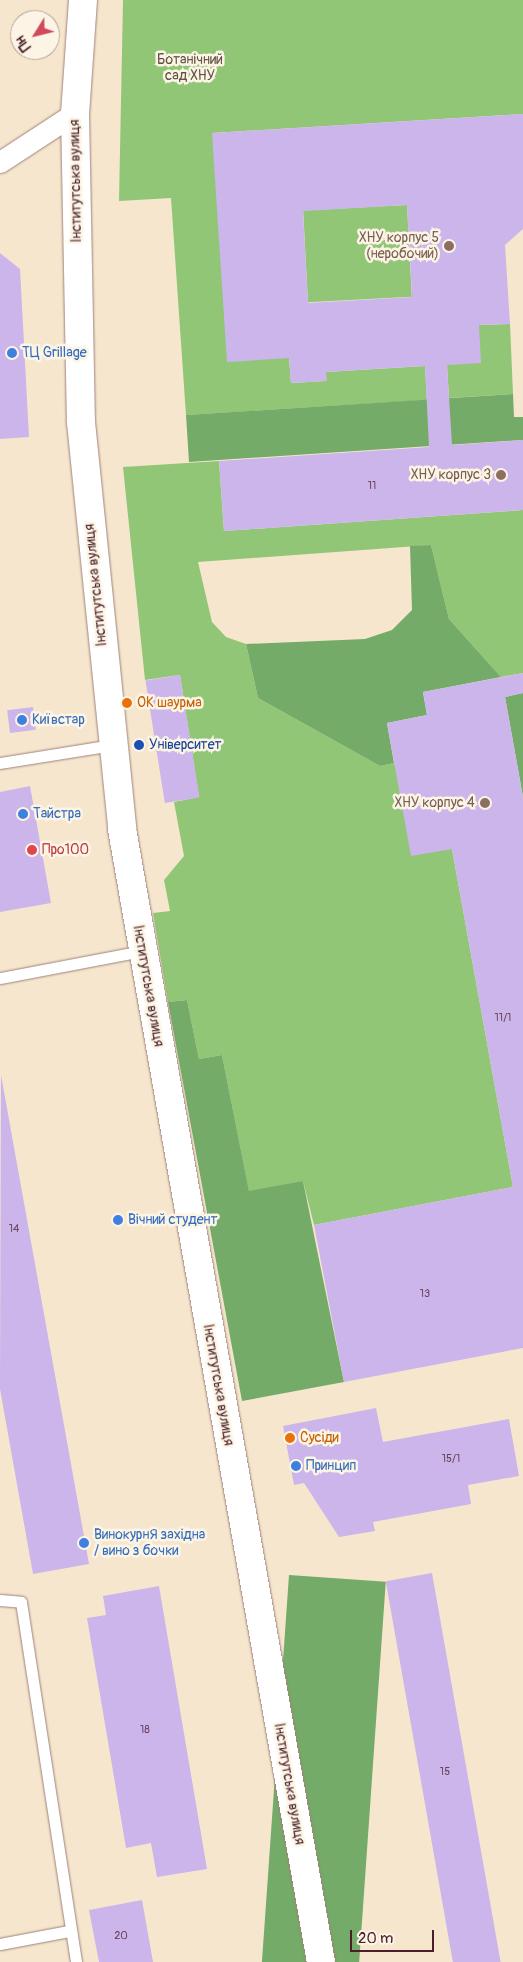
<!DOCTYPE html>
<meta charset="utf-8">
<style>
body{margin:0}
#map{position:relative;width:523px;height:1962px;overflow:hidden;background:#f6e6ce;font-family:Pangolin,sans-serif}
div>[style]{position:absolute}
.green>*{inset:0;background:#91c677;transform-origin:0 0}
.forest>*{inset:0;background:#74ab68;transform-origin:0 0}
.building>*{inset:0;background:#ccb5eb;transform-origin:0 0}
.roads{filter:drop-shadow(0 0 1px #a0827c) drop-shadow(0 0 1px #a0827c)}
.lane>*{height:11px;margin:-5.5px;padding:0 5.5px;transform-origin:5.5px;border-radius:5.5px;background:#fff}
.street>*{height:21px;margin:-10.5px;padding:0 10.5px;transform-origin:10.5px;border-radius:10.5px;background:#fff}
.secondary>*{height:28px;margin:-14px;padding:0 14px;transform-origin:14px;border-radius:14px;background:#fff}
.dots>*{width:14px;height:14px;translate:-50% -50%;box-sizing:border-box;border:2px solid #fcf5e5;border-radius:50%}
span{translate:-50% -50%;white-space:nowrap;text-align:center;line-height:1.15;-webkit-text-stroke:5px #fcf5e5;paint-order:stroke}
.number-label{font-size:11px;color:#6a445b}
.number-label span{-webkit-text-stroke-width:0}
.park-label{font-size:14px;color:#5f5142}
.street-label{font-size:14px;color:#4a1f2b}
.education-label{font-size:14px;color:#785e54}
.right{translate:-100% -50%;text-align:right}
.shop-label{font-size:14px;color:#366cbe}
.left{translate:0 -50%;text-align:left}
.food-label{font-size:14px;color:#c56008}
.transit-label{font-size:14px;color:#164399}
.health-label{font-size:14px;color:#be3a42}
.north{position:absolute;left:10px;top:10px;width:50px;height:50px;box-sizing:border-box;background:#fcf5e5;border:1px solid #b59f9b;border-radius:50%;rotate:234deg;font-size:14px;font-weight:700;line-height:20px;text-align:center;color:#4a1f2b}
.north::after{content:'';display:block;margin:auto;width:18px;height:22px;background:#d1495b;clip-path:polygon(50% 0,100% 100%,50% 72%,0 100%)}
.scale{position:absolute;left:350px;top:1930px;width:84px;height:22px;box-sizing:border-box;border:2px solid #4a1f2b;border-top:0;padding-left:6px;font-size:15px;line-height:18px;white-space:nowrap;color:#4a1f2b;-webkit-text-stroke:4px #fcf5e5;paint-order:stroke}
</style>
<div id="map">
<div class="green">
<div style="clip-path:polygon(123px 0,523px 0,523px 114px,212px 133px,289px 358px,291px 383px,326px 381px,326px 372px,425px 366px,427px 400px,186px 415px,171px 198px,119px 201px)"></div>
<div style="left:407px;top:205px;width:92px;height:104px;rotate:87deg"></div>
<div style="clip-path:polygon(510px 324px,513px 394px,449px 398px,447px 365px,479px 325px)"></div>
<div style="clip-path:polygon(219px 461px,224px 531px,523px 510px,523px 673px,501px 677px,449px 619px,431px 545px,198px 562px,212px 622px,226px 637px,246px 644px,258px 698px,380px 766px,394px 763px,452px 849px,513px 1187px,314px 1225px,303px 1181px,249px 1192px,222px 1055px,199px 1059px,187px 1000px,168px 1002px,153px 913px,170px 911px,164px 880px,184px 856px,174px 802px,199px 797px,180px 675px,145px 680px,123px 467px)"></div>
</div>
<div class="forest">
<div style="clip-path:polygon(513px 394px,514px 417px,523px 417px,523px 440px,189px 462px,186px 415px)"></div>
<div style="clip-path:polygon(431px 545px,449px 619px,501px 677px,423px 692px,427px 715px,387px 723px,394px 763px,380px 766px,258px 698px,246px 644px,365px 639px,392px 630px,412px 610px,410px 546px)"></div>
<div style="clip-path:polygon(523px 693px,523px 797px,505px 697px)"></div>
<div style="clip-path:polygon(187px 1000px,199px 1059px,222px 1055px,249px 1191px,303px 1181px,344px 1382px,242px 1401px,168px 1002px)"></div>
<div style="left:289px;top:1575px;width:97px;height:394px;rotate:4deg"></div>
</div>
<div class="building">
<div style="clip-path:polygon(evenodd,523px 114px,523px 229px,505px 245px,510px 324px,479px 325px,481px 363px,447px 365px,452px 445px,523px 440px,523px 510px,224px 531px,219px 461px,429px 447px,425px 366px,326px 372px,327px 381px,291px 383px,289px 358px,227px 362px,212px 133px,523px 114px,407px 205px,412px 297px,308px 303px,303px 211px,407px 205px)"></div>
<div style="clip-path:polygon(0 253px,20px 269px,29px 437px,0 439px)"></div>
<div style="clip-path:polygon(523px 673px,523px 693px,505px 697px,523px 797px,523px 1348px,344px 1382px,314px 1225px,513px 1187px,452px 849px,411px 856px,387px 723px,427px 715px,423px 692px)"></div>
<div style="left:180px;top:675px;width:124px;height:35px;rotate:81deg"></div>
<div style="left:33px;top:707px;width:23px;height:26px;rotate:83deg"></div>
<div style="clip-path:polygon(30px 786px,51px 903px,0 912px,0 792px)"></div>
<div style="clip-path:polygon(1px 1075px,89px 1564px,33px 1574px,0 1389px)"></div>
<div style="clip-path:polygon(376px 1408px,383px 1442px,509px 1419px,519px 1476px,468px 1485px,471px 1504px,373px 1522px,375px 1531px,339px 1537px,304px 1483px,294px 1485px,283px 1426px)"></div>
<div style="left:432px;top:1573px;width:395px;height:47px;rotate:80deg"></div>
<div style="clip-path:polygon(159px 1586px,207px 1869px,157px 1877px,151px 1843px,126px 1848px,87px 1618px,106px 1615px,103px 1596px)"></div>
<div style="clip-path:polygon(142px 1900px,153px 1962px,99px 1962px,89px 1910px)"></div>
</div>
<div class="roads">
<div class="lane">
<div style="left:0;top:763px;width:113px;rotate:-9.1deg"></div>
<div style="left:0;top:978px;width:145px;rotate:-10.8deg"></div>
<div style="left:0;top:1600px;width:21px;rotate:5deg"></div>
<div style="left:21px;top:1602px;width:364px;rotate:81.3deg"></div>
<div style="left:0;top:1944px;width:70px;rotate:-10.7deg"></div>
</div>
<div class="street">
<div style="left:0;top:162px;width:90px;rotate:-33.2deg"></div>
</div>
<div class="secondary">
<div style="left:83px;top:0;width:113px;rotate:94deg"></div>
<div style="left:75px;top:113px;width:309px;rotate:88.9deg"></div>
<div style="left:81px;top:422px;width:409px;rotate:84.2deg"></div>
<div style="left:122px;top:829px;width:1150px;rotate:80.04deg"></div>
</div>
</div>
<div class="dots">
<div style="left:449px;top:246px;background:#8d6e63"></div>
<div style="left:12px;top:353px;background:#3f7fe0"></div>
<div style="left:501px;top:475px;background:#8d6e63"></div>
<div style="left:127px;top:703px;background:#e8710a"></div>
<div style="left:22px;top:720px;background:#3f7fe0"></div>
<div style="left:139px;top:745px;background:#1a4fb4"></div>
<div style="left:485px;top:803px;background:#8d6e63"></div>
<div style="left:23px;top:814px;background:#3f7fe0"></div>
<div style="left:32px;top:850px;background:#e0444e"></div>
<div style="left:118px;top:1220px;background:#3f7fe0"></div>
<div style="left:290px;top:1438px;background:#e8710a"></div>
<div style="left:296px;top:1466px;background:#3f7fe0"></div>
<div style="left:84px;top:1543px;background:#3f7fe0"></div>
</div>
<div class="number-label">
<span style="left:372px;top:486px">11</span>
<span style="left:503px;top:1018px">11/1</span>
<span style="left:14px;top:1229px">14</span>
<span style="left:425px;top:1294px">13</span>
<span style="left:451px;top:1459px">15/1</span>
<span style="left:145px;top:1730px">18</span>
<span style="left:445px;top:1772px">15</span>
<span style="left:121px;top:1936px">20</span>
</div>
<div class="park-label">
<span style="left:190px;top:68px">Ботанічний<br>сад ХНУ</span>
</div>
<div class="street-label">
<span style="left:76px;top:181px;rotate:-91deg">Інститутська вулиця</span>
<span style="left:96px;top:585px;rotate:-96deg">Інститутська вулиця</span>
<span style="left:148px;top:986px;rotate:80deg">Інститутська вулиця</span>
<span style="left:218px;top:1385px;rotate:80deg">Інститутська вулиця</span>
<span style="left:289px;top:1784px;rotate:80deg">Інститутська вулиця</span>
</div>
<div class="education-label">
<span class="right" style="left:439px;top:246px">ХНУ корпус 5<br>(неробочий)</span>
<span class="right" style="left:491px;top:475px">ХНУ корпус 3</span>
<span class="right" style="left:475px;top:803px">ХНУ корпус 4</span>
</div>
<div class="shop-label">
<span class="left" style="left:22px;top:353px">ТЦ Grillage</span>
<span class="left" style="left:32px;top:720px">Київстар</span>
<span class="left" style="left:33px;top:814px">Тайстра</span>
<span class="left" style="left:128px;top:1220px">Вічний студент</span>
<span class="left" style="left:306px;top:1466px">Принцип</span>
<span class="left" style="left:94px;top:1543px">ВинокурнЯ західна<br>/ вино з бочки</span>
</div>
<div class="food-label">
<span class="left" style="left:137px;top:703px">ОК шаурма</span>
<span class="left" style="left:300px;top:1438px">Сусіди</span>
</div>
<div class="transit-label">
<span class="left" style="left:149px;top:745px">Університет</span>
</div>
<div class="health-label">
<span class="left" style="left:42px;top:850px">Про100</span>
</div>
<div class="north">Пн</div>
<div class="scale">20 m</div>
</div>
